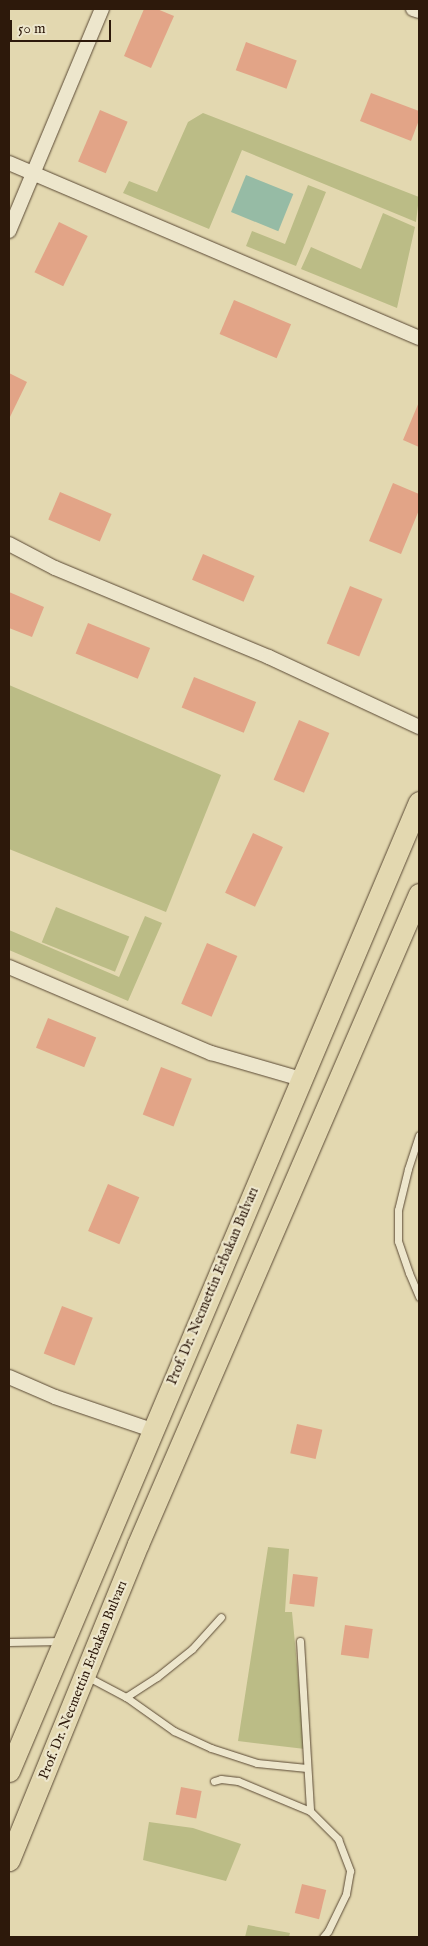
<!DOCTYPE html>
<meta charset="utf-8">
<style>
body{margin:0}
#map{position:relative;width:428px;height:1946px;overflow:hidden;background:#e3d8b0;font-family:"IM FELL English",serif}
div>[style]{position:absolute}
.green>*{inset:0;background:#bbbc86;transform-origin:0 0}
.water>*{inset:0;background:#96bba5;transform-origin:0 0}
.building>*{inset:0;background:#e2a487;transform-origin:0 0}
.roads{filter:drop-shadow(0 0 1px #5a4934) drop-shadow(0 0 1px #5a4934)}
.lane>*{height:7px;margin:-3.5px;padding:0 3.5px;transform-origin:3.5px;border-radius:3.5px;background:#ede6cc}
.street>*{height:14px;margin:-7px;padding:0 7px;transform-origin:7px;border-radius:7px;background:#ede6cc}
.primary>*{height:21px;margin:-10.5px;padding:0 10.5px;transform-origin:10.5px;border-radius:10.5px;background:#e3d8b0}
span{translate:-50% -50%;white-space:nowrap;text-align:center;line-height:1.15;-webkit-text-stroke:4.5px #ede6cc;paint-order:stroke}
.street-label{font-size:14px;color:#2d190b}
.frame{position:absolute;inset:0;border:10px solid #2d190b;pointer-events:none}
.scale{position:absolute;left:10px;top:20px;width:101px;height:22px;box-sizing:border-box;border:2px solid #2d190b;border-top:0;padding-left:6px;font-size:15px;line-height:18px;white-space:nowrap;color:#2d190b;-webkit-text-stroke:4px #ede6cc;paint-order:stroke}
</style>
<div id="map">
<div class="green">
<div style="clip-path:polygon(203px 113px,419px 197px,416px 222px,242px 150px,209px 229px,123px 193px,129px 181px,157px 192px,188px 122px)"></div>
<div style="clip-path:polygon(308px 185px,326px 192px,296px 266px,246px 246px,252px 231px,285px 244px)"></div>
<div style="clip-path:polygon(383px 213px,415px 227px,397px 308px,301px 269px,311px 247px,361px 269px)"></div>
<div style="clip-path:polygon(9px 685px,221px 775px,166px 912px,9px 849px)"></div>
<div style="left:56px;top:907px;width:79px;height:38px;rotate:22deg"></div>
<div style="clip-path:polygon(145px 916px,162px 923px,128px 1001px,9px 950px,9px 930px,119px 977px)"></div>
<div style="clip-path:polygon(268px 1547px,289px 1549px,285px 1612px,292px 1612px,305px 1749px,238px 1741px)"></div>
<div style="clip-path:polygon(149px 1822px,193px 1828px,241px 1844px,226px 1881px,143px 1860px)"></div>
<div style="clip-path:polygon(248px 1925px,290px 1933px,289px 1937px,245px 1937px)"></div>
</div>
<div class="water">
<div style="left:246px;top:175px;width:51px;height:40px;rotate:22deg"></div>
</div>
<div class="building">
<div style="clip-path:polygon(144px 9px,157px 9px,174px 16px,151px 68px,124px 56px)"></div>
<div style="left:246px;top:42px;width:54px;height:30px;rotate:20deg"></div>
<div style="clip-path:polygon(371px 93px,419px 111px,419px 120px,411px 141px,360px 121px)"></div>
<div style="left:100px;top:110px;width:30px;height:56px;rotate:23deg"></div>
<div style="left:59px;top:222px;width:32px;height:56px;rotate:26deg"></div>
<div style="left:234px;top:300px;width:62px;height:37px;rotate:23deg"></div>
<div style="clip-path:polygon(9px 373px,27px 382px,9px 419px)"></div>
<div style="clip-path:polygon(419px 402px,419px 447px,403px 440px)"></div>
<div style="clip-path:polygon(393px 483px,419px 494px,419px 510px,401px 554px,369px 541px)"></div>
<div style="left:60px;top:492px;width:56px;height:30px;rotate:23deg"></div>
<div style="left:203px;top:554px;width:56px;height:28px;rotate:23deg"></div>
<div style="left:350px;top:586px;width:35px;height:62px;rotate:22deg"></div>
<div style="clip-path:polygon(9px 592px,44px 607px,32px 637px,9px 628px)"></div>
<div style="left:88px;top:623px;width:67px;height:33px;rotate:22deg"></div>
<div style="left:194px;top:677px;width:67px;height:33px;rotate:22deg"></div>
<div style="left:299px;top:720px;width:33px;height:65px;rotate:23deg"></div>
<div style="left:253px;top:833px;width:33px;height:66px;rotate:25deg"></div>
<div style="left:207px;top:943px;width:33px;height:66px;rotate:23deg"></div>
<div style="left:48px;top:1018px;width:52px;height:32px;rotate:22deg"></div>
<div style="left:161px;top:1067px;width:33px;height:51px;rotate:21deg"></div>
<div style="left:108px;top:1184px;width:34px;height:51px;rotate:23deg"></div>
<div style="left:62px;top:1306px;width:33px;height:51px;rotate:21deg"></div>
<div style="left:297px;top:1424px;width:26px;height:30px;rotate:13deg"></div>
<div style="left:293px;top:1574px;width:25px;height:30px;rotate:7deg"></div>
<div style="left:345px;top:1625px;width:28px;height:30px;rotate:8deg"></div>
<div style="left:181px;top:1787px;width:21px;height:28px;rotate:11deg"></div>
<div style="left:302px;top:1884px;width:25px;height:30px;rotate:14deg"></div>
</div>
<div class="roads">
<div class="lane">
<div style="left:419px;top:1135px;width:36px;rotate:108deg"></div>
<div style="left:408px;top:1169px;width:42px;rotate:103.7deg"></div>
<div style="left:398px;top:1210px;width:31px;rotate:90deg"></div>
<div style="left:398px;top:1241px;width:34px;rotate:71deg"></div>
<div style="left:409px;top:1273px;width:26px;rotate:67deg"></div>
<div style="left:300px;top:1641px;width:170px;rotate:86.6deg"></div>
<div style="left:310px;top:1811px;width:40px;rotate:45deg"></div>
<div style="left:338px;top:1839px;width:34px;rotate:69deg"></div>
<div style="left:350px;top:1871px;width:23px;rotate:100deg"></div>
<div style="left:346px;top:1894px;width:41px;rotate:115.9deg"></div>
<div style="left:328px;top:1931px;width:8px;rotate:130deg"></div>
<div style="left:9px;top:1642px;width:52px;rotate:-1.1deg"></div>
<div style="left:88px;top:1677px;width:43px;rotate:27.8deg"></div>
<div style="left:126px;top:1697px;width:59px;rotate:35.3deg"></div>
<div style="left:174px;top:1731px;width:41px;rotate:24.7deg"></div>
<div style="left:211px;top:1748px;width:48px;rotate:18.1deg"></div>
<div style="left:257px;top:1763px;width:50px;rotate:5.7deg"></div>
<div style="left:126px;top:1697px;width:37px;rotate:-33deg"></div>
<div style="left:157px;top:1677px;width:45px;rotate:-38.7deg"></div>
<div style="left:192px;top:1649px;width:43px;rotate:-47.8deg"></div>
<div style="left:214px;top:1781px;width:7px;rotate:-16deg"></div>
<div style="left:221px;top:1779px;width:17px;rotate:7deg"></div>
<div style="left:238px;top:1781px;width:78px;rotate:22.6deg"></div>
</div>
<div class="street">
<div style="left:413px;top:9px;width:6px;rotate:18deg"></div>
<div style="left:9px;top:163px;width:446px;rotate:23.1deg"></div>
<div style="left:9px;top:231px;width:241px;rotate:-67.3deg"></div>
<div style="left:9px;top:544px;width:52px;rotate:27.6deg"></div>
<div style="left:55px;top:568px;width:232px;rotate:22.6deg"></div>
<div style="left:269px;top:657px;width:166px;rotate:25deg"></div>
<div style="left:9px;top:967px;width:220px;rotate:23.1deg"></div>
<div style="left:211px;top:1053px;width:94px;rotate:16.1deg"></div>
<div style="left:9px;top:1377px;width:50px;rotate:23.5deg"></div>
<div style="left:55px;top:1397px;width:102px;rotate:18.8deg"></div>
</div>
<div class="primary">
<div style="left:9px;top:1771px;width:1052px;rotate:-67.07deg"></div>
<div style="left:9px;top:1860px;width:341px;rotate:-67.8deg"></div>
<div style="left:138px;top:1544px;width:708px;rotate:-66.62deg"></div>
</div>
</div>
<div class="street-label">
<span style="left:213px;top:1286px;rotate:-67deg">Prof. Dr. Necmettin Erbakan Bulvarı</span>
<span style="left:83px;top:1680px;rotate:-68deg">Prof. Dr. Necmettin Erbakan Bulvarı</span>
</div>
<div class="frame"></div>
<div class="scale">50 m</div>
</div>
